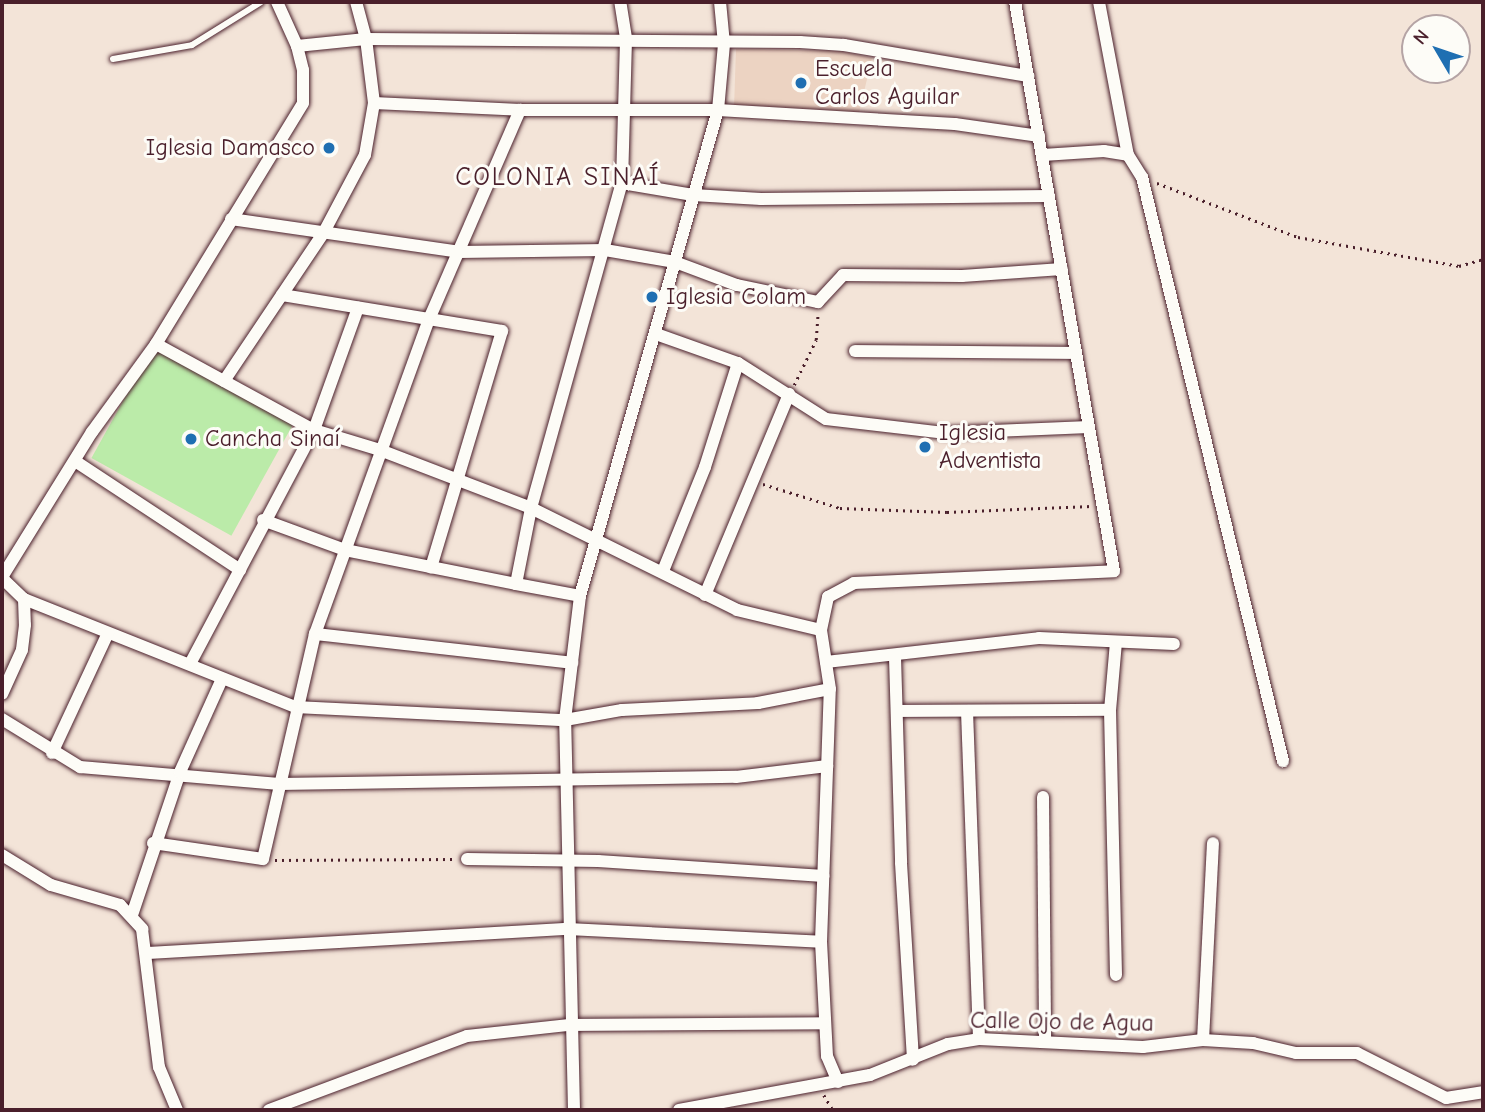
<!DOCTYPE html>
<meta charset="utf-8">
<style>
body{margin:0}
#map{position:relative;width:1485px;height:1112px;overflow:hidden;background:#f3e4d8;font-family:"Comic Neue",sans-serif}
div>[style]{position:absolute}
.built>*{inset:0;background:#ecd3c2}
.green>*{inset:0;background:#bbeba9;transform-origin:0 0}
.path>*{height:2.5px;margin-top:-1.25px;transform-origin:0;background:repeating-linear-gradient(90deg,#4a1f2b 0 2px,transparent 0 7px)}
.roads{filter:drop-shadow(0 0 2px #4a1f2b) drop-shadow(0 0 2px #4a1f2b)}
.service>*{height:6px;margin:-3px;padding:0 3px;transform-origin:3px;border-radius:3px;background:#fdfcf7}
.minor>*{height:12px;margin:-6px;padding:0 6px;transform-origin:6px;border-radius:6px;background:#fdfcf7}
.dots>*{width:19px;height:19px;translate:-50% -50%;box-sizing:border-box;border:4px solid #fdfcf7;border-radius:50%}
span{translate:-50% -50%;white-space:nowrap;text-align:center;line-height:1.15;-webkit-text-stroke:6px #fdfcf7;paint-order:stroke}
.poi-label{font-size:24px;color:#4a1f2b}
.left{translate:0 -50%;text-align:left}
.right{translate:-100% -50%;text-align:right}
.street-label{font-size:24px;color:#4a1f2b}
.neighbourhood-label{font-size:26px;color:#4a1f2b;letter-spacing:2px}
.frame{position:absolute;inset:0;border:4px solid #4a1f2b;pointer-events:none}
.north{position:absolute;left:1401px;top:14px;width:70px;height:70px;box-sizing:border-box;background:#fdfcf7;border:2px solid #b5a4a5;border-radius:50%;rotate:309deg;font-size:19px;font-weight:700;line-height:28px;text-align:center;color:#4a1f2b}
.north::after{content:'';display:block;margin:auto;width:24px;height:32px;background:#1f6fb2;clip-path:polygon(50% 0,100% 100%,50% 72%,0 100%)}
</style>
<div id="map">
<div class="built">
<div style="clip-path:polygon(736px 49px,840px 51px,872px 58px,859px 113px,734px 108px)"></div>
</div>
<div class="green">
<div style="left:153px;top:347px;width:160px;height:127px;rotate:29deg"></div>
</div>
<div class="path">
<div style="left:1157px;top:183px;width:151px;rotate:21deg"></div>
<div style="left:1298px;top:237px;width:164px;rotate:10.2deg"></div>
<div style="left:1459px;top:266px;width:25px;rotate:-16deg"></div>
<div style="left:794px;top:385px;width:50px;rotate:-63.9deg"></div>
<div style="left:816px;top:340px;width:27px;rotate:-86deg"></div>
<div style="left:763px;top:484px;width:81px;rotate:17.3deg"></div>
<div style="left:840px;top:508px;width:107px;rotate:2.1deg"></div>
<div style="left:947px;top:512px;width:145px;rotate:-2.4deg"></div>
<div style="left:275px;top:860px;width:179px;rotate:-0.3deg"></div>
<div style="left:824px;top:1095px;width:17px;rotate:59deg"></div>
</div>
<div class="roads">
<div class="service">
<div style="left:113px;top:59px;width:80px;rotate:-10deg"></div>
<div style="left:192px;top:45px;width:81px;rotate:-31.9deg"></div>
</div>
<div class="minor">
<div style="left:1099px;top:2px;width:156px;rotate:79.3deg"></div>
<div style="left:297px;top:46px;width:69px;rotate:-5.8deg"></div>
<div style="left:366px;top:39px;width:434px;rotate:0.4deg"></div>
<div style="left:800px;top:42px;width:44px;rotate:3.9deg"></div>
<div style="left:844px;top:45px;width:187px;rotate:9.6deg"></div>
<div style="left:374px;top:103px;width:146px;rotate:2.7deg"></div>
<div style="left:520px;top:110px;width:198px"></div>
<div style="left:718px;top:110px;width:237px;rotate:3.4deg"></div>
<div style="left:955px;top:124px;width:85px;rotate:8.1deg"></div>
<div style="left:1043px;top:155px;width:61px;rotate:-3.8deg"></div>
<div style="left:1104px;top:151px;width:24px;rotate:9deg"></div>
<div style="left:1128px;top:155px;width:26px;rotate:58deg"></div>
<div style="left:1142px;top:177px;width:601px;rotate:76.43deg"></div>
<div style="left:622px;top:183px;width:72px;rotate:9.6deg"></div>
<div style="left:693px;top:195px;width:68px;rotate:3.4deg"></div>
<div style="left:761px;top:199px;width:288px;rotate:-0.6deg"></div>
<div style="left:231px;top:219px;width:230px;rotate:8.2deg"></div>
<div style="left:459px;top:252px;width:146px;rotate:-0.8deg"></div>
<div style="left:605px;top:250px;width:71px;rotate:9.7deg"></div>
<div style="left:675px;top:262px;width:66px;rotate:20.4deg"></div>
<div style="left:737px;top:285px;width:83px;rotate:11.9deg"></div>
<div style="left:818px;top:302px;width:37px;rotate:-47deg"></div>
<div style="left:843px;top:275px;width:119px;rotate:0.5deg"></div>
<div style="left:962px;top:276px;width:100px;rotate:-4deg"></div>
<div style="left:282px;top:295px;width:223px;rotate:9.3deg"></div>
<div style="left:502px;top:331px;width:247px;rotate:106.7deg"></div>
<div style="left:656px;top:334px;width:87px;rotate:19.5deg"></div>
<div style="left:738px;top:363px;width:104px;rotate:32.5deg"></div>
<div style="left:826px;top:419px;width:121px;rotate:6.7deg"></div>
<div style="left:946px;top:433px;width:143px;rotate:-2.4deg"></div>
<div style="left:156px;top:344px;width:180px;rotate:28.6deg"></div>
<div style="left:314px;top:430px;width:69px;rotate:16.9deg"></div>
<div style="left:380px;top:450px;width:162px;rotate:21deg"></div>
<div style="left:531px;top:508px;width:230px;rotate:26.3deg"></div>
<div style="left:737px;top:610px;width:86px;rotate:13.4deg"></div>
<div style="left:855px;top:351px;width:221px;rotate:0.5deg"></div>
<div style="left:224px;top:381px;width:179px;rotate:-56.1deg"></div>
<div style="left:324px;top:232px;width:87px;rotate:-62deg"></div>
<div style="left:365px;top:155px;width:53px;rotate:-80.2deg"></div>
<div style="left:374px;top:103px;width:64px;rotate:-97.1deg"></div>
<div style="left:366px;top:39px;width:38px;rotate:-105deg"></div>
<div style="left:75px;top:461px;width:198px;rotate:33.4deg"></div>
<div style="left:263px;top:520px;width:87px;rotate:20.1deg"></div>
<div style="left:345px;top:550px;width:174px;rotate:11.2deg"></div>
<div style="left:516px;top:584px;width:77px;rotate:-78.8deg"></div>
<div style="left:531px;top:508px;width:337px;rotate:-74.4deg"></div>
<div style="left:622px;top:183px;width:145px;rotate:-88.4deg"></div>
<div style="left:626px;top:38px;width:36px;rotate:-99deg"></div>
<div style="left:663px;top:571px;width:112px;rotate:-68deg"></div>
<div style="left:705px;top:467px;width:109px;rotate:-72.4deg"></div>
<div style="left:2px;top:577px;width:171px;rotate:-58.2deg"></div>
<div style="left:92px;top:432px;width:109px;rotate:-54deg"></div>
<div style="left:156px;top:344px;width:282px;rotate:-58.6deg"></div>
<div style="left:303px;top:103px;width:33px;rotate:-90deg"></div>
<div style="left:303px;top:70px;width:25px;rotate:-104deg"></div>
<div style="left:297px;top:46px;width:48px;rotate:-114.4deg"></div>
<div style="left:2px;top:578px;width:30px;rotate:44deg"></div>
<div style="left:24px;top:599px;width:26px;rotate:88deg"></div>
<div style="left:25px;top:625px;width:25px;rotate:97deg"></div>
<div style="left:22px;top:650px;width:48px;rotate:114.4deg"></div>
<div style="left:516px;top:584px;width:65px;rotate:10.6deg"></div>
<div style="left:705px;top:595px;width:218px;rotate:-67.3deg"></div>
<div style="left:24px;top:599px;width:292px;rotate:21.7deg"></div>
<div style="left:295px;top:707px;width:270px;rotate:2.8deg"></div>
<div style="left:565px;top:720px;width:58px;rotate:-10deg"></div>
<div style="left:622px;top:710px;width:136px;rotate:-2.9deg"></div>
<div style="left:758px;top:703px;width:73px;rotate:-11deg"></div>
<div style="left:315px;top:634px;width:259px;rotate:6.4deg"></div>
<div style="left:1116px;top:642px;width:68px;rotate:95deg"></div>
<div style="left:1110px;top:710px;width:265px;rotate:88.7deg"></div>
<div style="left:895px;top:657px;width:206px;rotate:88.3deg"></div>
<div style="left:901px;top:863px;width:197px;rotate:86.5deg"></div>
<div style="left:826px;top:662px;width:214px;rotate:-6.4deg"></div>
<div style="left:1039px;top:638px;width:135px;rotate:2.5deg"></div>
<div style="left:190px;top:664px;width:265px;rotate:-62.1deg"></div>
<div style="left:314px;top:430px;width:130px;rotate:-70.2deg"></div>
<div style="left:897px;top:711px;width:213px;rotate:-0.3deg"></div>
<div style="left:967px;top:711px;width:328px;rotate:87.9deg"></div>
<div style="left:2px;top:719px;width:92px;rotate:31.6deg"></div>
<div style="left:80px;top:767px;width:200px;rotate:4.9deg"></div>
<div style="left:279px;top:784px;width:457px;rotate:-0.9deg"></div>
<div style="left:736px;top:777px;width:92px;rotate:-6.9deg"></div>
<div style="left:52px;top:753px;width:132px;rotate:-65deg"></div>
<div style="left:1043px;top:797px;width:245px;rotate:89.5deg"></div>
<div style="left:153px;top:843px;width:111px;rotate:8.3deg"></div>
<div style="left:263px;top:859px;width:231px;rotate:-77deg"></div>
<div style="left:315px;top:634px;width:337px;rotate:-70.1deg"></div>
<div style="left:430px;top:317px;width:226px;rotate:-66.5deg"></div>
<div style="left:2px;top:855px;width:57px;rotate:31.5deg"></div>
<div style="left:51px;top:885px;width:72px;rotate:16.2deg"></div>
<div style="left:120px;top:905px;width:33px;rotate:47deg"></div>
<div style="left:142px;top:929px;width:139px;rotate:83deg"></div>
<div style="left:159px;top:1067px;width:47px;rotate:67.3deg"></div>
<div style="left:467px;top:859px;width:131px;rotate:0.9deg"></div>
<div style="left:598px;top:861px;width:226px;rotate:3.8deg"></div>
<div style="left:132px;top:915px;width:151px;rotate:-71.4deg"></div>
<div style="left:180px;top:772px;width:102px;rotate:-65.7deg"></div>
<div style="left:148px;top:953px;width:421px;rotate:-3.3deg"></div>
<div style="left:568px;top:929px;width:253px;rotate:2.9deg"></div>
<div style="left:1203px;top:1040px;width:197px;rotate:-87.1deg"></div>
<div style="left:838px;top:1082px;width:28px;rotate:-113deg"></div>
<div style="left:827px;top:1056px;width:114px;rotate:-93deg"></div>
<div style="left:821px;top:942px;width:253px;rotate:-88deg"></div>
<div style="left:830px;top:689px;width:60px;rotate:-98.7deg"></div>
<div style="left:821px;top:630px;width:34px;rotate:-78deg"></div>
<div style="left:828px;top:597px;width:30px;rotate:-28deg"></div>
<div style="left:854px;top:583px;width:260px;rotate:-2.6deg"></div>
<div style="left:1114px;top:571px;width:578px;rotate:-99.87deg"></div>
<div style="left:269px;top:1110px;width:211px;rotate:-20.5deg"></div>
<div style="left:467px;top:1036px;width:103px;rotate:-6.2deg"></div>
<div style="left:569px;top:1025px;width:255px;rotate:-0.4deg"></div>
<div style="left:574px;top:1110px;width:390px;rotate:-91.3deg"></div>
<div style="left:565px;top:720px;width:125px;rotate:-83.1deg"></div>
<div style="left:580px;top:596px;width:505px;rotate:-74.15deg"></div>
<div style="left:718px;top:110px;width:66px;rotate:-84.8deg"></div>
<div style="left:724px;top:44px;width:42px;rotate:-95.4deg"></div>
<div style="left:679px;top:1110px;width:194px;rotate:-10.4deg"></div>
<div style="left:870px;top:1075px;width:84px;rotate:-21.7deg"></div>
<div style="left:948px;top:1044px;width:31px;rotate:-9deg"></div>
<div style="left:979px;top:1039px;width:164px;rotate:2.8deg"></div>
<div style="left:1143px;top:1047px;width:60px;rotate:-6.7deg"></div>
<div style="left:1203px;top:1040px;width:50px;rotate:3.4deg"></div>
<div style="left:1253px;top:1043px;width:44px;rotate:13.1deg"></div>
<div style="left:1296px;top:1053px;width:61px"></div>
<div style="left:1357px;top:1053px;width:100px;rotate:26.8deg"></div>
<div style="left:1446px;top:1098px;width:37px;rotate:-9deg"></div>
</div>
</div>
<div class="dots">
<div style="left:801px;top:83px;background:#1f6fb2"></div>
<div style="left:329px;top:148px;background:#1f6fb2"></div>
<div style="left:652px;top:297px;background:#1f6fb2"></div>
<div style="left:191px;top:439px;background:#1f6fb2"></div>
<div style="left:925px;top:447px;background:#1f6fb2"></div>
</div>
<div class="poi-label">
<span class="left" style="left:815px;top:83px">Escuela<br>Carlos Aguilar</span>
<span class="right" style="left:315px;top:148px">Iglesia Damasco</span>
<span class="left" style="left:666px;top:297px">Iglesia Colam</span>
<span class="left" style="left:939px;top:447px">Iglesia<br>Adventista</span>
<span class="left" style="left:205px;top:439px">Cancha Sinaí</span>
</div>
<div class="street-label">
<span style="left:1062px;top:1022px;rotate:1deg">Calle Ojo de Agua</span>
</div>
<div class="neighbourhood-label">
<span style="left:558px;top:178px">COLONIA SINAÍ</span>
</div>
<div class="frame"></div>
<div class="north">N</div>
</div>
